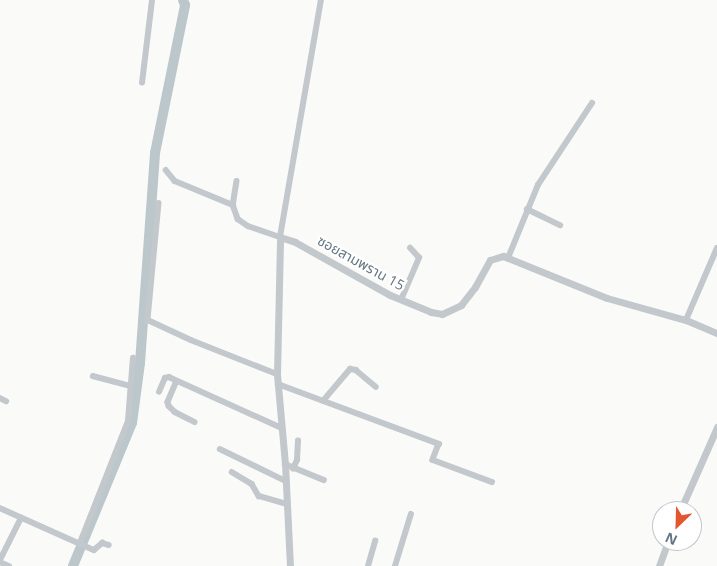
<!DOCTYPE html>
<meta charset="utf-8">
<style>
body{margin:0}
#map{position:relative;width:717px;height:566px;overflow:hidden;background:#fafaf8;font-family:"Open Sans","Noto Sans Thai",sans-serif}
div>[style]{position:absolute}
.river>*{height:10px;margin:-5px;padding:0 5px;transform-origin:5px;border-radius:5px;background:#bbc7cb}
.minor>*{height:5.5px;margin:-2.75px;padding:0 2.75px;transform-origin:2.75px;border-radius:2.75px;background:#c3c8cc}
.tertiary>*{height:7px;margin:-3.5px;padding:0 3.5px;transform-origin:3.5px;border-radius:3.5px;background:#c3c8cc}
span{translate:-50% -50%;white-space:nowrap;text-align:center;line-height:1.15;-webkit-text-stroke:5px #fff;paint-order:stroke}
.street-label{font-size:14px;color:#657683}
.north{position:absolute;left:652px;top:501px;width:50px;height:50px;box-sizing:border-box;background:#fff;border:1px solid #c1c8cd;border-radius:50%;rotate:204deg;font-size:14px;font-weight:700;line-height:20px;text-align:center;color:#657683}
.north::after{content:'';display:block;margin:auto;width:18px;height:22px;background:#e4572e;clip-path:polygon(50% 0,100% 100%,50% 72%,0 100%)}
</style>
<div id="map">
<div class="river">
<div style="left:73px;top:566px;width:155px;rotate:-67.6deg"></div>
<div style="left:132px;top:423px;width:61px;rotate:-82.4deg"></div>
<div style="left:140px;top:363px;width:211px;rotate:-85.9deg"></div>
<div style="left:155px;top:153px;width:151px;rotate:-78.5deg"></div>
<div style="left:185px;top:5px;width:5px;rotate:-112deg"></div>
</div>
<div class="minor">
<div style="left:142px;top:83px;width:84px;rotate:-83.1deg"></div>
<div style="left:166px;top:170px;width:14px;rotate:51deg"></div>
<div style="left:175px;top:181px;width:63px;rotate:22.5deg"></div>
<div style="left:237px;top:181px;width:24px;rotate:99deg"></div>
<div style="left:233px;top:205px;width:15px;rotate:70deg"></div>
<div style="left:238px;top:219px;width:12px;rotate:35deg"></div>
<div style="left:248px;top:226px;width:34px;rotate:19deg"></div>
<div style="left:280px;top:237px;width:241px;rotate:-80.2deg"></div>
<div style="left:159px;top:203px;width:118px;rotate:95.4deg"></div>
<div style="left:148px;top:320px;width:47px;rotate:24.9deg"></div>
<div style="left:191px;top:340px;width:92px;rotate:21.6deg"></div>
<div style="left:527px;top:209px;width:37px;rotate:26deg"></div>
<div style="left:508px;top:258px;width:79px;rotate:-67.7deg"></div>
<div style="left:538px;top:185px;width:98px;rotate:-56.6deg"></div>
<div style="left:401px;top:300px;width:46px;rotate:-66.8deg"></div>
<div style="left:419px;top:258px;width:13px;rotate:-132deg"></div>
<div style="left:686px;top:320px;width:78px;rotate:-66.7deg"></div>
<div style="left:93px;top:376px;width:39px;rotate:15deg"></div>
<div style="left:177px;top:381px;width:23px;rotate:113deg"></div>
<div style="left:168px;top:402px;width:4px;rotate:76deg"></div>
<div style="left:169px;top:406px;width:8px;rotate:45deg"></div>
<div style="left:175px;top:412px;width:22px;rotate:27deg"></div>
<div style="left:278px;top:384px;width:172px;rotate:20.4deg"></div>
<div style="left:439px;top:444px;width:17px;rotate:111deg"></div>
<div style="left:433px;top:460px;width:63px;rotate:20.4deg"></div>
<div style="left:159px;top:392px;width:15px;rotate:-67deg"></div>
<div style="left:165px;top:378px;width:4px;rotate:-14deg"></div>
<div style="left:169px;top:377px;width:124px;rotate:24.3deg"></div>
<div style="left:0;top:398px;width:7px;rotate:27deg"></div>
<div style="left:323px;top:401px;width:42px;rotate:-49.8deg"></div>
<div style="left:350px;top:369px;width:6px;rotate:9deg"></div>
<div style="left:356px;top:370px;width:26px;rotate:40deg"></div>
<div style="left:220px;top:449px;width:73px;rotate:25.9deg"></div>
<div style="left:285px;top:464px;width:42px;rotate:22.3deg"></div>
<div style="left:293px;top:469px;width:10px;rotate:-66deg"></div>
<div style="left:297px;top:460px;width:19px;rotate:-87deg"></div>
<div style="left:232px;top:472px;width:23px;rotate:31deg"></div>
<div style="left:252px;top:484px;width:14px;rotate:60deg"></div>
<div style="left:259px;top:496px;width:29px;rotate:16deg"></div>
<div style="left:0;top:508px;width:103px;rotate:24.1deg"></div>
<div style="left:94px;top:550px;width:11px;rotate:-41deg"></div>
<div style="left:102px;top:543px;width:7px;rotate:16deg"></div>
<div style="left:80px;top:543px;width:131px;rotate:-68.5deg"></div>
<div style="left:128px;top:421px;width:63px;rotate:-85.5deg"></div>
<div style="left:0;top:560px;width:47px;rotate:-63.4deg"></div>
<div style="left:0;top:562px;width:10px;rotate:24deg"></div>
<div style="left:368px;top:566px;width:26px;rotate:-74deg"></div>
<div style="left:395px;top:566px;width:54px;rotate:-72.9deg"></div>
</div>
<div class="tertiary">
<div style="left:680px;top:511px;width:92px;rotate:-66.2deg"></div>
<div style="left:290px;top:566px;width:102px;rotate:-92.8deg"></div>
<div style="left:285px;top:464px;width:90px;rotate:-95.1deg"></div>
<div style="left:277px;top:374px;width:137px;rotate:-88.7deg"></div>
<div style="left:280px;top:237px;width:16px;rotate:18deg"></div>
<div style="left:295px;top:242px;width:109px;rotate:29.2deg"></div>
<div style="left:390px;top:295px;width:44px;rotate:22.5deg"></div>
<div style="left:431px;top:312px;width:11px;rotate:10deg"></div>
<div style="left:442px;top:314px;width:21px;rotate:-25deg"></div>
<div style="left:461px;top:305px;width:23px;rotate:-52deg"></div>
<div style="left:475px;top:287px;width:31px;rotate:-61deg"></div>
<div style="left:490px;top:260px;width:14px;rotate:-17deg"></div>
<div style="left:503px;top:256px;width:112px;rotate:22deg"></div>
<div style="left:607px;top:298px;width:82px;rotate:15.6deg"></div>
<div style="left:686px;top:320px;width:34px;rotate:23deg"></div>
<div style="left:659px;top:566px;width:27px;rotate:-70deg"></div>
</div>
<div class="street-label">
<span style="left:361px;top:263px;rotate:29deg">ซอยสามพราน 15</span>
</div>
<div class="north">N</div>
</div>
